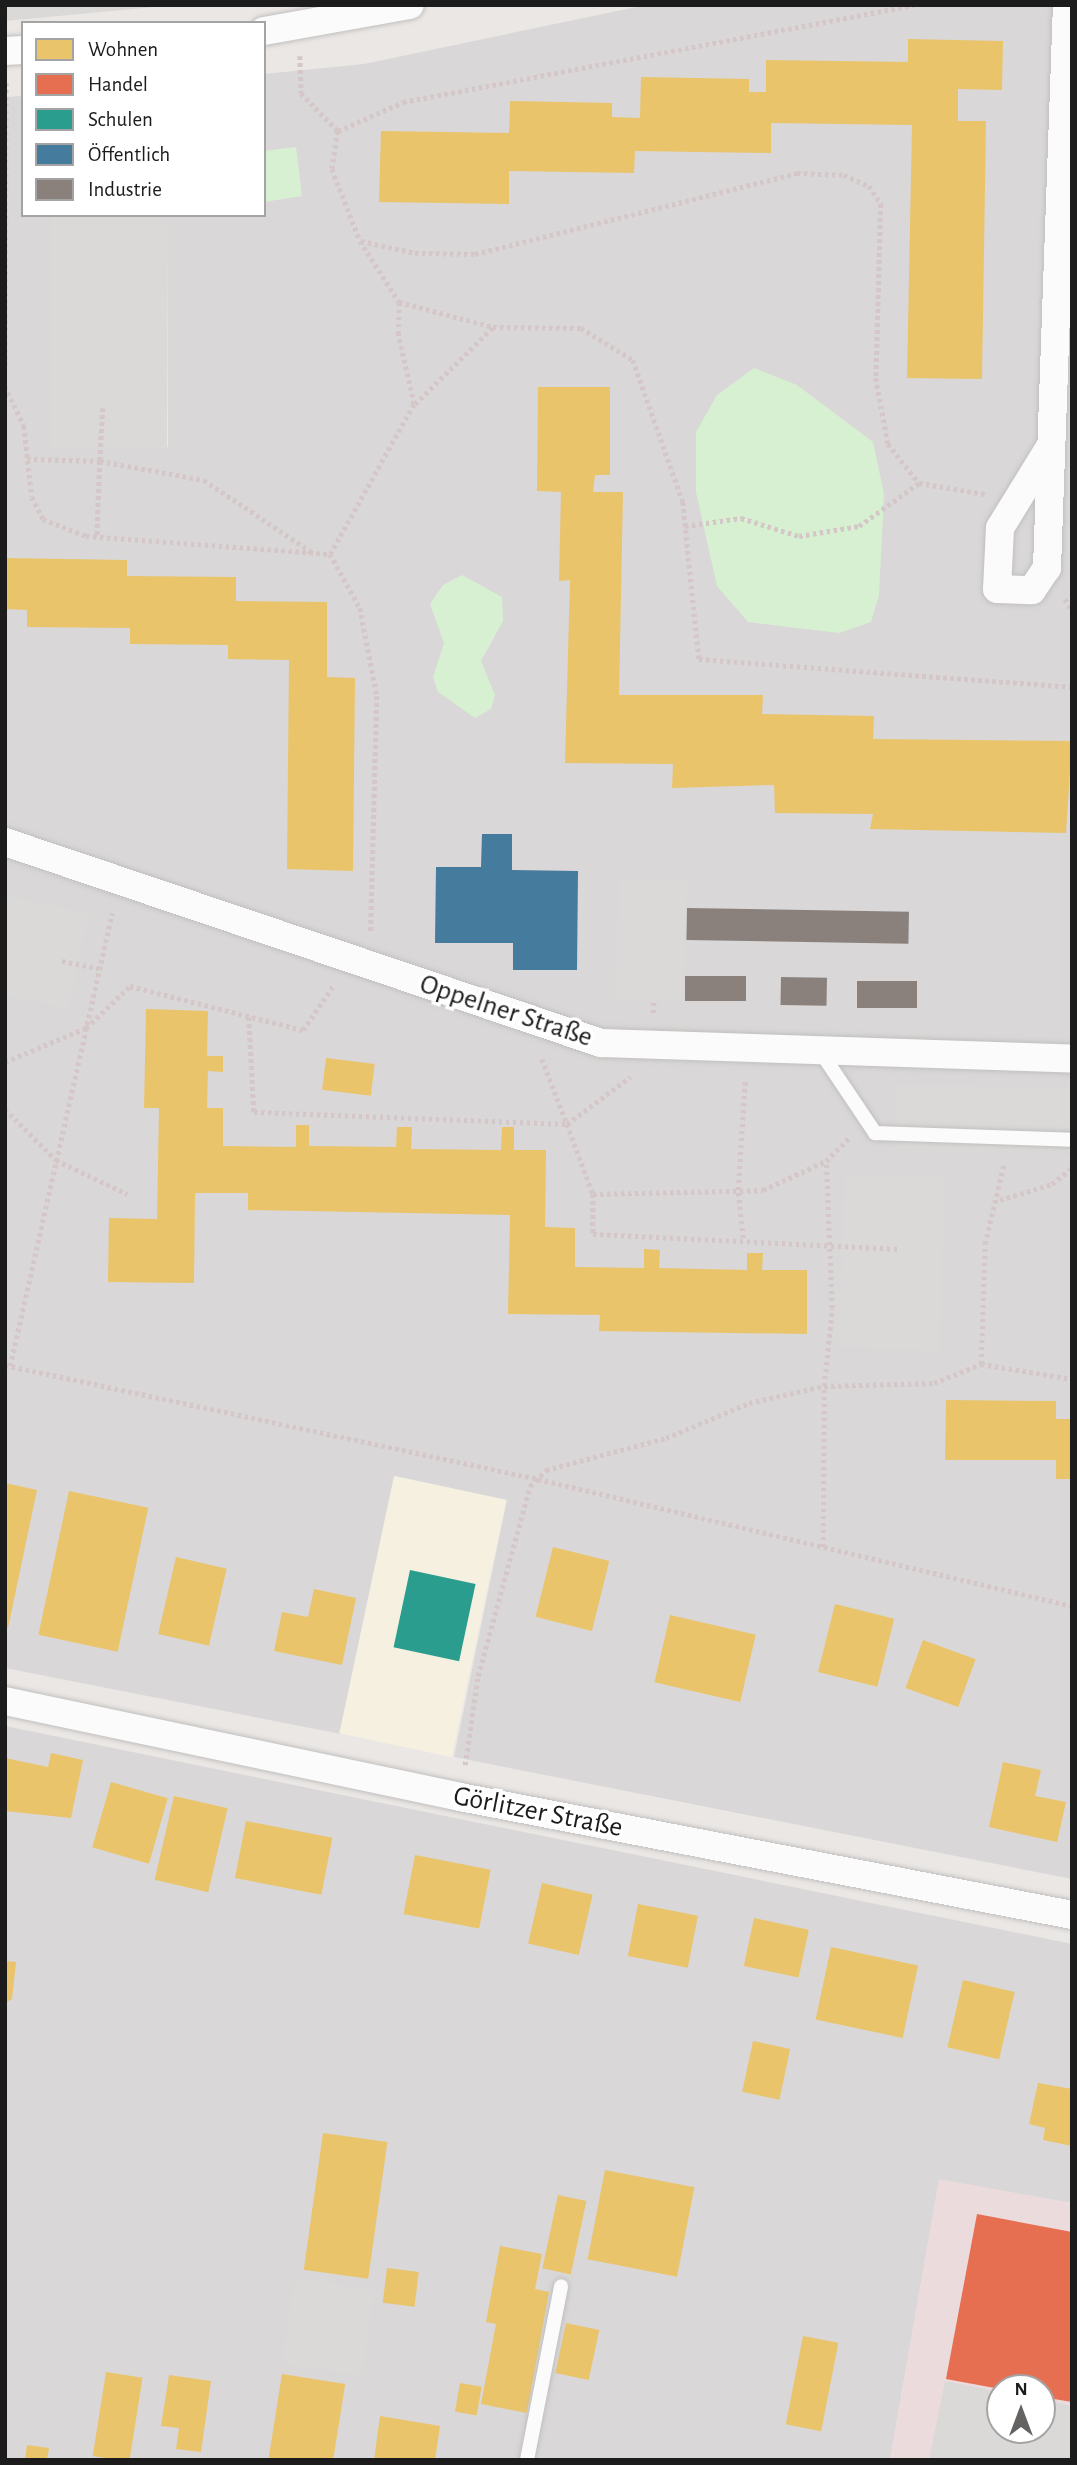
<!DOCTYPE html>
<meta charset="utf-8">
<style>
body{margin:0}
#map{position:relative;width:1077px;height:2465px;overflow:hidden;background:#eae7e5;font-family:"Alegreya Sans",sans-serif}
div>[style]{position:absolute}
.residential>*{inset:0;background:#d9d7d7}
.commercial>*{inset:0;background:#ecdbdd}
.education>*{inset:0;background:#f5f0e0;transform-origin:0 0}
.park>*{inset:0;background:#d7f0d1}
.parking>*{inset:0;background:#dad9d8;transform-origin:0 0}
.homes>*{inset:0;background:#e9c46a;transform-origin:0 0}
.shops>*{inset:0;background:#e76f51}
.schools>*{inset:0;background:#2a9d8f;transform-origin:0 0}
.public>*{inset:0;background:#457b9d}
.industry>*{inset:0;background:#8a817c;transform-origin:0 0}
.path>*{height:4.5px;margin-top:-2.25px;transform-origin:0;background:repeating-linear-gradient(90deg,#d5c6c7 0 3.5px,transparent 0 7px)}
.roads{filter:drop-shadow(0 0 2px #c1c0bf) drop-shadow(0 0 2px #c1c0bf)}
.service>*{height:14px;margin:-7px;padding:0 7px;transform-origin:7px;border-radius:7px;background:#fcfbfb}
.minor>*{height:28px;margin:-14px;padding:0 14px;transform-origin:14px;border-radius:14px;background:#fcfbfb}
span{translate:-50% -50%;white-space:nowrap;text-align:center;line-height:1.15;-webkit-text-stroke:7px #fff;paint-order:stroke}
.street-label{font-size:28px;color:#1c1c1c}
.frame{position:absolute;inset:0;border:7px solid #1c1c1c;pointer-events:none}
.legend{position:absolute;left:21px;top:21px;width:245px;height:196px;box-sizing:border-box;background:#fff;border:2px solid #a4a4a4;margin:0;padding:9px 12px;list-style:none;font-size:21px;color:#1c1c1c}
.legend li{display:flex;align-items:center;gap:14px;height:35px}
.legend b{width:35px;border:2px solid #a4a4a4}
.north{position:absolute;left:986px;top:2374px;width:70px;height:70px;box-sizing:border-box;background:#fff;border:2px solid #a4a4a4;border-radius:50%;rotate:0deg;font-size:19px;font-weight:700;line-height:28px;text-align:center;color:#1c1c1c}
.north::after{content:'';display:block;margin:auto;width:24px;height:32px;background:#646362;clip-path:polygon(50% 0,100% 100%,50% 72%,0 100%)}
</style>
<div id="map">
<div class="residential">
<div style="clip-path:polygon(646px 5px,1072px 5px,1072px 1879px,454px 1757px,507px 1500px,395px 1476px,341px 1734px,5px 1668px,5px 97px,23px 96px,23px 215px,52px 215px,53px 447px,168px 447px,167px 215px,264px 215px,264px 74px,364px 64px)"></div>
<div style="clip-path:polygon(5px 1726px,1072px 1944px,1072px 2203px,939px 2180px,890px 2460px,5px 2460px)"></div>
</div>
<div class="commercial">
<div style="clip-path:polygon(evenodd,939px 2179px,1072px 2203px,1072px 2460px,890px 2460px,939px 2179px,1000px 2388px,1042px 2388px,1042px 2430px,1000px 2430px,1000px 2388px)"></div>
</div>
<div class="education">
<div style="left:394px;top:1476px;width:115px;height:263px;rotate:12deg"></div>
</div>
<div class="park">
<div style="clip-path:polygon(296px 147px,302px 196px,264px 202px,264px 151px)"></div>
<div style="clip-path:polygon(754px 368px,797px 385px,873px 442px,884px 494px,879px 595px,871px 622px,839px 633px,748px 622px,717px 586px,696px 492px,696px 432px,717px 395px)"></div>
<div style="clip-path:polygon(462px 575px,502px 597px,503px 621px,481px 661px,495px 695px,491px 709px,475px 718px,438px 692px,433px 677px,444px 643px,430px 604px,443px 585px)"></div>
</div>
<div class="parking">
<div style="clip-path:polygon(5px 5px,176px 5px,5px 21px)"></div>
<div style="left:52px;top:215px;width:115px;height:233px"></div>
<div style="left:619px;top:879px;width:68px;height:121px;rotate:2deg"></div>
<div style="clip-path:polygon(5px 895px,89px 913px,68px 1009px,5px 996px)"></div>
<div style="left:896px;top:1084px;width:176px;height:65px;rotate:1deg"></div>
<div style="left:845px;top:1174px;width:100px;height:173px;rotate:2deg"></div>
<div style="left:295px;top:2277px;width:81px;height:87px;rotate:9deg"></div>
<div style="clip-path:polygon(945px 2381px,1000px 2392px,1000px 2430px,1042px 2430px,1042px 2400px,1072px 2406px,1072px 2460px,929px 2460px)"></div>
</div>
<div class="homes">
<div style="clip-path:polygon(908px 39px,1003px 41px,1002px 90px,958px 89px,958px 121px,986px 121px,982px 379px,907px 378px,912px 125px,771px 123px,771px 153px,635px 151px,634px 173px,509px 171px,509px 204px,379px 202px,381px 131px,509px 133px,510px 101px,612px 103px,612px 117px,640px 118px,641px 77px,749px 79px,749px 92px,766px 92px,766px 60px,908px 62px)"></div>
<div style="clip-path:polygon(538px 387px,610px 387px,610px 475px,595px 475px,593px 492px,623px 492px,619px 695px,763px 695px,762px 714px,874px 716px,873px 739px,1072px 741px,1066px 833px,870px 829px,873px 814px,775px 813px,774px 785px,672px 788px,673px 764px,565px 763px,570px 580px,559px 581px,561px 492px,537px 491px)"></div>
<div style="clip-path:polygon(5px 558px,127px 560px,127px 576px,236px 577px,236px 601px,327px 602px,327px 677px,355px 678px,353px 871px,287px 869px,289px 660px,228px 659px,228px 645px,130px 644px,130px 628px,27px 627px,27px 610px,5px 609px)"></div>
<div style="clip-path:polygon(146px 1009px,208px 1011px,207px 1056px,223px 1056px,223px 1072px,208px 1071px,207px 1108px,223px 1108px,223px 1146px,296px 1147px,296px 1125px,309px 1125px,309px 1146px,396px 1147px,397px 1127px,412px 1127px,411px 1149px,501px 1150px,502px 1127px,514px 1127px,514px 1150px,546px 1150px,545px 1227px,575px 1228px,575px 1267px,644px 1268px,644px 1249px,660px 1250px,659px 1268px,747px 1270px,747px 1253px,763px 1253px,762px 1270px,807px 1270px,807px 1334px,599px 1331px,600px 1315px,508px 1314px,510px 1215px,248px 1210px,248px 1193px,195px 1193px,194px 1283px,108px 1282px,109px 1218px,157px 1219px,159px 1108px,144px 1108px)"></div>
<div style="left:326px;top:1058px;width:49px;height:32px;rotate:7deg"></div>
<div style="clip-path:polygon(946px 1400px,1056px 1401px,1056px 1419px,1072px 1419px,1072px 1479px,1056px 1479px,1056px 1460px,945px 1460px)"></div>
<div style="clip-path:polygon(5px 1483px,37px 1490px,8px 1628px,5px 1627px)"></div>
<div style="left:69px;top:1491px;width:81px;height:147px;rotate:12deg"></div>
<div style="left:553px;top:1547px;width:58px;height:72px;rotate:14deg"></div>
<div style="left:176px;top:1557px;width:52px;height:79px;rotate:13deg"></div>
<div style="clip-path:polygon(314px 1589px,356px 1598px,342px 1665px,274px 1651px,282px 1612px,308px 1617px)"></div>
<div style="left:835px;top:1604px;width:61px;height:70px;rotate:14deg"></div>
<div style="left:670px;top:1615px;width:88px;height:69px;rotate:13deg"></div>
<div style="left:923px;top:1640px;width:56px;height:51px;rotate:20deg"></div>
<div style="clip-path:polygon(51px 1753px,83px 1760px,71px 1818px,5px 1811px,5px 1758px,48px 1767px)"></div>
<div style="clip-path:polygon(1003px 1762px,1041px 1770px,1035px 1796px,1066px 1802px,1057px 1842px,989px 1827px)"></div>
<div style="left:111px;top:1782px;width:59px;height:68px;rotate:16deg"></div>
<div style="left:174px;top:1796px;width:55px;height:86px;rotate:13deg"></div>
<div style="left:246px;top:1821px;width:88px;height:58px;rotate:11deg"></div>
<div style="left:415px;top:1855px;width:77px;height:60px;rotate:11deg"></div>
<div style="left:542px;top:1883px;width:52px;height:62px;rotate:13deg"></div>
<div style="left:638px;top:1904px;width:61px;height:53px;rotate:11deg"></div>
<div style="left:754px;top:1918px;width:56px;height:49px;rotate:12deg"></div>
<div style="left:831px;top:1947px;width:89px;height:74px;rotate:12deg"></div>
<div style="clip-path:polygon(5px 1961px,16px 1962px,12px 1999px,5px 2003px)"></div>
<div style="left:963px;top:1980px;width:53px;height:69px;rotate:13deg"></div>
<div style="left:753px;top:2041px;width:38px;height:52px;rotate:12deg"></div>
<div style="clip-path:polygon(1038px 2083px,1072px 2089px,1072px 2146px,1043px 2140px,1045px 2128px,1029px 2124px)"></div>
<div style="left:323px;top:2133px;width:65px;height:138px;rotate:8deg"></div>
<div style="left:605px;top:2170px;width:91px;height:91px;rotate:11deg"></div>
<div style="left:558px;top:2195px;width:29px;height:75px;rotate:12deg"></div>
<div style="clip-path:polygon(500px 2246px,542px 2254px,535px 2289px,549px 2292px,527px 2413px,481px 2404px,496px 2324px,486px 2322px)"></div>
<div style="left:387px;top:2268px;width:32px;height:35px;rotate:7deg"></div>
<div style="left:566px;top:2323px;width:34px;height:51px;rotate:12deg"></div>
<div style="left:803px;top:2336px;width:36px;height:90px;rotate:11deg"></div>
<div style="left:106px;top:2372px;width:37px;height:85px;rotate:9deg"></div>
<div style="left:282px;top:2374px;width:64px;height:87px;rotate:9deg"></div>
<div style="clip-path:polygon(169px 2375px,211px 2381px,201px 2452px,176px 2449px,179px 2428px,161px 2426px)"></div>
<div style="left:460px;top:2383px;width:22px;height:29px;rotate:10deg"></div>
<div style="clip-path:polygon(380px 2416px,440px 2426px,435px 2460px,374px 2460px)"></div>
<div style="clip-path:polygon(27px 2445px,49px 2448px,47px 2460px,25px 2460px)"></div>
</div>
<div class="shops">
<div style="clip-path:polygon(977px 2214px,1072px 2232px,1072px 2402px,1042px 2397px,1042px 2388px,1000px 2389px,946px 2379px)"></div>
</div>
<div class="schools">
<div style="left:410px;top:1570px;width:67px;height:79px;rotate:12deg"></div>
</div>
<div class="public">
<div style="clip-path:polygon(482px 834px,512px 834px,512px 870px,578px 871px,577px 970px,513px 970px,513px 943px,435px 943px,436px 867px,481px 867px)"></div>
</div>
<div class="industry">
<div style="left:687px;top:908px;width:222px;height:32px;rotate:1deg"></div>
<div style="left:685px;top:976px;width:61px;height:25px"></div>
<div style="left:781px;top:977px;width:46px;height:28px;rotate:1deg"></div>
<div style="left:857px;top:981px;width:60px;height:27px"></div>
</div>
<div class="path">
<div style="left:300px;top:56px;width:37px;rotate:88deg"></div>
<div style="left:301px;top:93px;width:53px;rotate:45.8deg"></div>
<div style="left:338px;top:131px;width:38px;rotate:99deg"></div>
<div style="left:332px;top:169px;width:77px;rotate:68.7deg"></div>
<div style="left:360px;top:241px;width:72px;rotate:57.4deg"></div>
<div style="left:399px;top:302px;width:97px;rotate:14.9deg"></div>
<div style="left:493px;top:327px;width:88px;rotate:0.7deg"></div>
<div style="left:581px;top:328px;width:61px;rotate:31.6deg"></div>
<div style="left:633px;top:360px;width:151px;rotate:70.6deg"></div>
<div style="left:683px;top:502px;width:158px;rotate:84.2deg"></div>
<div style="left:699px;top:659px;width:374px;rotate:4.3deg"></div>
<div style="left:338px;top:131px;width:71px;rotate:-24deg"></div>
<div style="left:403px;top:102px;width:520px;rotate:-10.75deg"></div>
<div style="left:361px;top:241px;width:55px;rotate:12.5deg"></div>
<div style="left:415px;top:253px;width:60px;rotate:1deg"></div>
<div style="left:475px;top:254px;width:332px;rotate:-14.1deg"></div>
<div style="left:797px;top:173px;width:47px;rotate:2.4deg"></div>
<div style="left:844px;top:175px;width:27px;rotate:24deg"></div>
<div style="left:869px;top:186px;width:22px;rotate:56deg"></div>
<div style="left:881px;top:204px;width:174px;rotate:91.6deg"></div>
<div style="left:876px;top:378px;width:67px;rotate:79.7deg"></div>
<div style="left:888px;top:444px;width:50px;rotate:51.5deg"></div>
<div style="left:919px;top:483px;width:67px;rotate:9.5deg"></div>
<div style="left:5px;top:366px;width:283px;rotate:-89.8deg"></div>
<div style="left:5px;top:386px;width:44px;rotate:64.6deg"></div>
<div style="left:24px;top:426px;width:71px;rotate:83.6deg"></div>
<div style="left:32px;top:497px;width:25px;rotate:63deg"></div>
<div style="left:43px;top:519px;width:46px;rotate:21.6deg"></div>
<div style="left:86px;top:536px;width:245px;rotate:4.2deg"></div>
<div style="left:330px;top:554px;width:172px;rotate:-60.8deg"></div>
<div style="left:414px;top:404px;width:72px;rotate:-102.9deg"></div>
<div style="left:398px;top:334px;width:32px;rotate:-88deg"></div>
<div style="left:415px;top:404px;width:110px;rotate:-44.6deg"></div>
<div style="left:103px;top:408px;width:53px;rotate:93.2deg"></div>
<div style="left:100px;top:461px;width:106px;rotate:10.4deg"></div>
<div style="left:204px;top:480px;width:131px;rotate:33.8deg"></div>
<div style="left:27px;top:459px;width:73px;rotate:1.6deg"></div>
<div style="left:100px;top:461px;width:77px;rotate:92.2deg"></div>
<div style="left:685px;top:526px;width:57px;rotate:-8.1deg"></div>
<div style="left:741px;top:518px;width:61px;rotate:17.2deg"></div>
<div style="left:799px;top:536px;width:61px;rotate:-9.5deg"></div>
<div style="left:859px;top:526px;width:74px;rotate:-35.6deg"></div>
<div style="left:330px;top:554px;width:62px;rotate:60.9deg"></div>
<div style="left:360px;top:608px;width:90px;rotate:79.1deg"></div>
<div style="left:377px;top:696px;width:236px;rotate:91.5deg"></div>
<div style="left:1065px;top:599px;width:13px;rotate:58deg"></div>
<div style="left:62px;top:961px;width:38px;rotate:11deg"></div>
<div style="left:653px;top:1013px;width:13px;rotate:-86deg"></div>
<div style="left:249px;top:1017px;width:95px;rotate:87deg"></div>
<div style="left:254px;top:1112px;width:313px;rotate:2.2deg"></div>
<div style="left:567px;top:1124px;width:75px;rotate:69.6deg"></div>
<div style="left:593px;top:1194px;width:40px;rotate:90deg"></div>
<div style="left:593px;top:1234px;width:306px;rotate:2.8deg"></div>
<div style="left:542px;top:1059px;width:70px;rotate:69deg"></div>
<div style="left:567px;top:1124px;width:79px;rotate:-36.7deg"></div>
<div style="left:5px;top:1062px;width:88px;rotate:-22.8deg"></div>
<div style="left:86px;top:1028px;width:61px;rotate:-43.7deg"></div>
<div style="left:130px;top:986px;width:179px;rotate:14.3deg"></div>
<div style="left:303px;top:1030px;width:53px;rotate:-55.7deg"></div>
<div style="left:5px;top:1109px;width:72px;rotate:45deg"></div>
<div style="left:56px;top:1160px;width:79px;rotate:25.6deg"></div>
<div style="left:593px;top:1194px;width:170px;rotate:-1.3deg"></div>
<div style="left:763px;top:1190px;width:69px;rotate:-24.7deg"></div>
<div style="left:1000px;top:1200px;width:54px;rotate:-17.1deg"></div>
<div style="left:1052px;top:1184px;width:26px;rotate:-39deg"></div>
<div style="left:743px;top:1238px;width:48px;rotate:-95.9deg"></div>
<div style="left:738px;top:1190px;width:110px;rotate:-86.4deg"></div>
<div style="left:981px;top:1364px;width:92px;rotate:9.4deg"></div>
<div style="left:5px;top:1365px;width:545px;rotate:12.07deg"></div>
<div style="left:538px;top:1479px;width:549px;rotate:13.38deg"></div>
<div style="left:10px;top:1366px;width:464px;rotate:-77.3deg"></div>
<div style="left:823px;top:1547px;width:161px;rotate:-89.6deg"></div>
<div style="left:824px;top:1386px;width:78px;rotate:-84.1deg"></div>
<div style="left:832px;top:1308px;width:147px;rotate:-92.3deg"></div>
<div style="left:826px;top:1161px;width:33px;rotate:-45deg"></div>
<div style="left:465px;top:1765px;width:90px;rotate:-81.7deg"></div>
<div style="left:478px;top:1676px;width:197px;rotate:-74.7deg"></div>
<div style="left:530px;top:1486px;width:23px;rotate:-45deg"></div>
<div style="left:546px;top:1470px;width:124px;rotate:-14.9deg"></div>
<div style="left:666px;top:1438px;width:90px;rotate:-22.9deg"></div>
<div style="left:749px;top:1403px;width:77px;rotate:-12.8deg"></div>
<div style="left:824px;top:1386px;width:110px;rotate:-1.6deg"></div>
<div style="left:934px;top:1383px;width:51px;rotate:-22deg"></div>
<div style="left:981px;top:1364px;width:120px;rotate:-88.1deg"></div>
<div style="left:985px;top:1244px;width:83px;rotate:-76.8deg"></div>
</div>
<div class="roads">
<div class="service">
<div style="left:820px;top:1051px;width:99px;rotate:56.1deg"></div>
<div style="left:875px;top:1133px;width:197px;rotate:2deg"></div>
<div style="left:527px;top:2460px;width:177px;rotate:-78.9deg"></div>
</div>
<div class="minor">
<div style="left:264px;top:31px;width:148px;rotate:-10.1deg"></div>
<div style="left:5px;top:51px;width:18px;rotate:-3deg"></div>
<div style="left:1051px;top:445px;width:97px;rotate:121.6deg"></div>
<div style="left:1000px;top:528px;width:61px;rotate:92.8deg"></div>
<div style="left:997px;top:589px;width:35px;rotate:2deg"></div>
<div style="left:1032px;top:590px;width:27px;rotate:-56deg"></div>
<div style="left:1047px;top:568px;width:563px;rotate:-87.97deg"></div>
<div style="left:5px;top:842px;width:629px;rotate:18.64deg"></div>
<div style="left:601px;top:1043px;width:471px;rotate:1.9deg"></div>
<div style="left:5px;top:1701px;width:465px;rotate:11.9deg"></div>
<div style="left:460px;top:1797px;width:623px;rotate:10.91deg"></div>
</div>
</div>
<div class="street-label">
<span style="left:506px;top:1011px;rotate:18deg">Oppelner Straße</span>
<span style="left:538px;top:1812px;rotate:11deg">Görlitzer Straße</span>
</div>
<div class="frame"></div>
<ul class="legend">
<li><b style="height:19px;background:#e9c46a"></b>Wohnen</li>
<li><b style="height:19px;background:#e76f51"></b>Handel</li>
<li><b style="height:19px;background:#2a9d8f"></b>Schulen</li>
<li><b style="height:19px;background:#457b9d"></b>Öffentlich</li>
<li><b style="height:19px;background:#8a817c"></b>Industrie</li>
</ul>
<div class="north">N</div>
</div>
